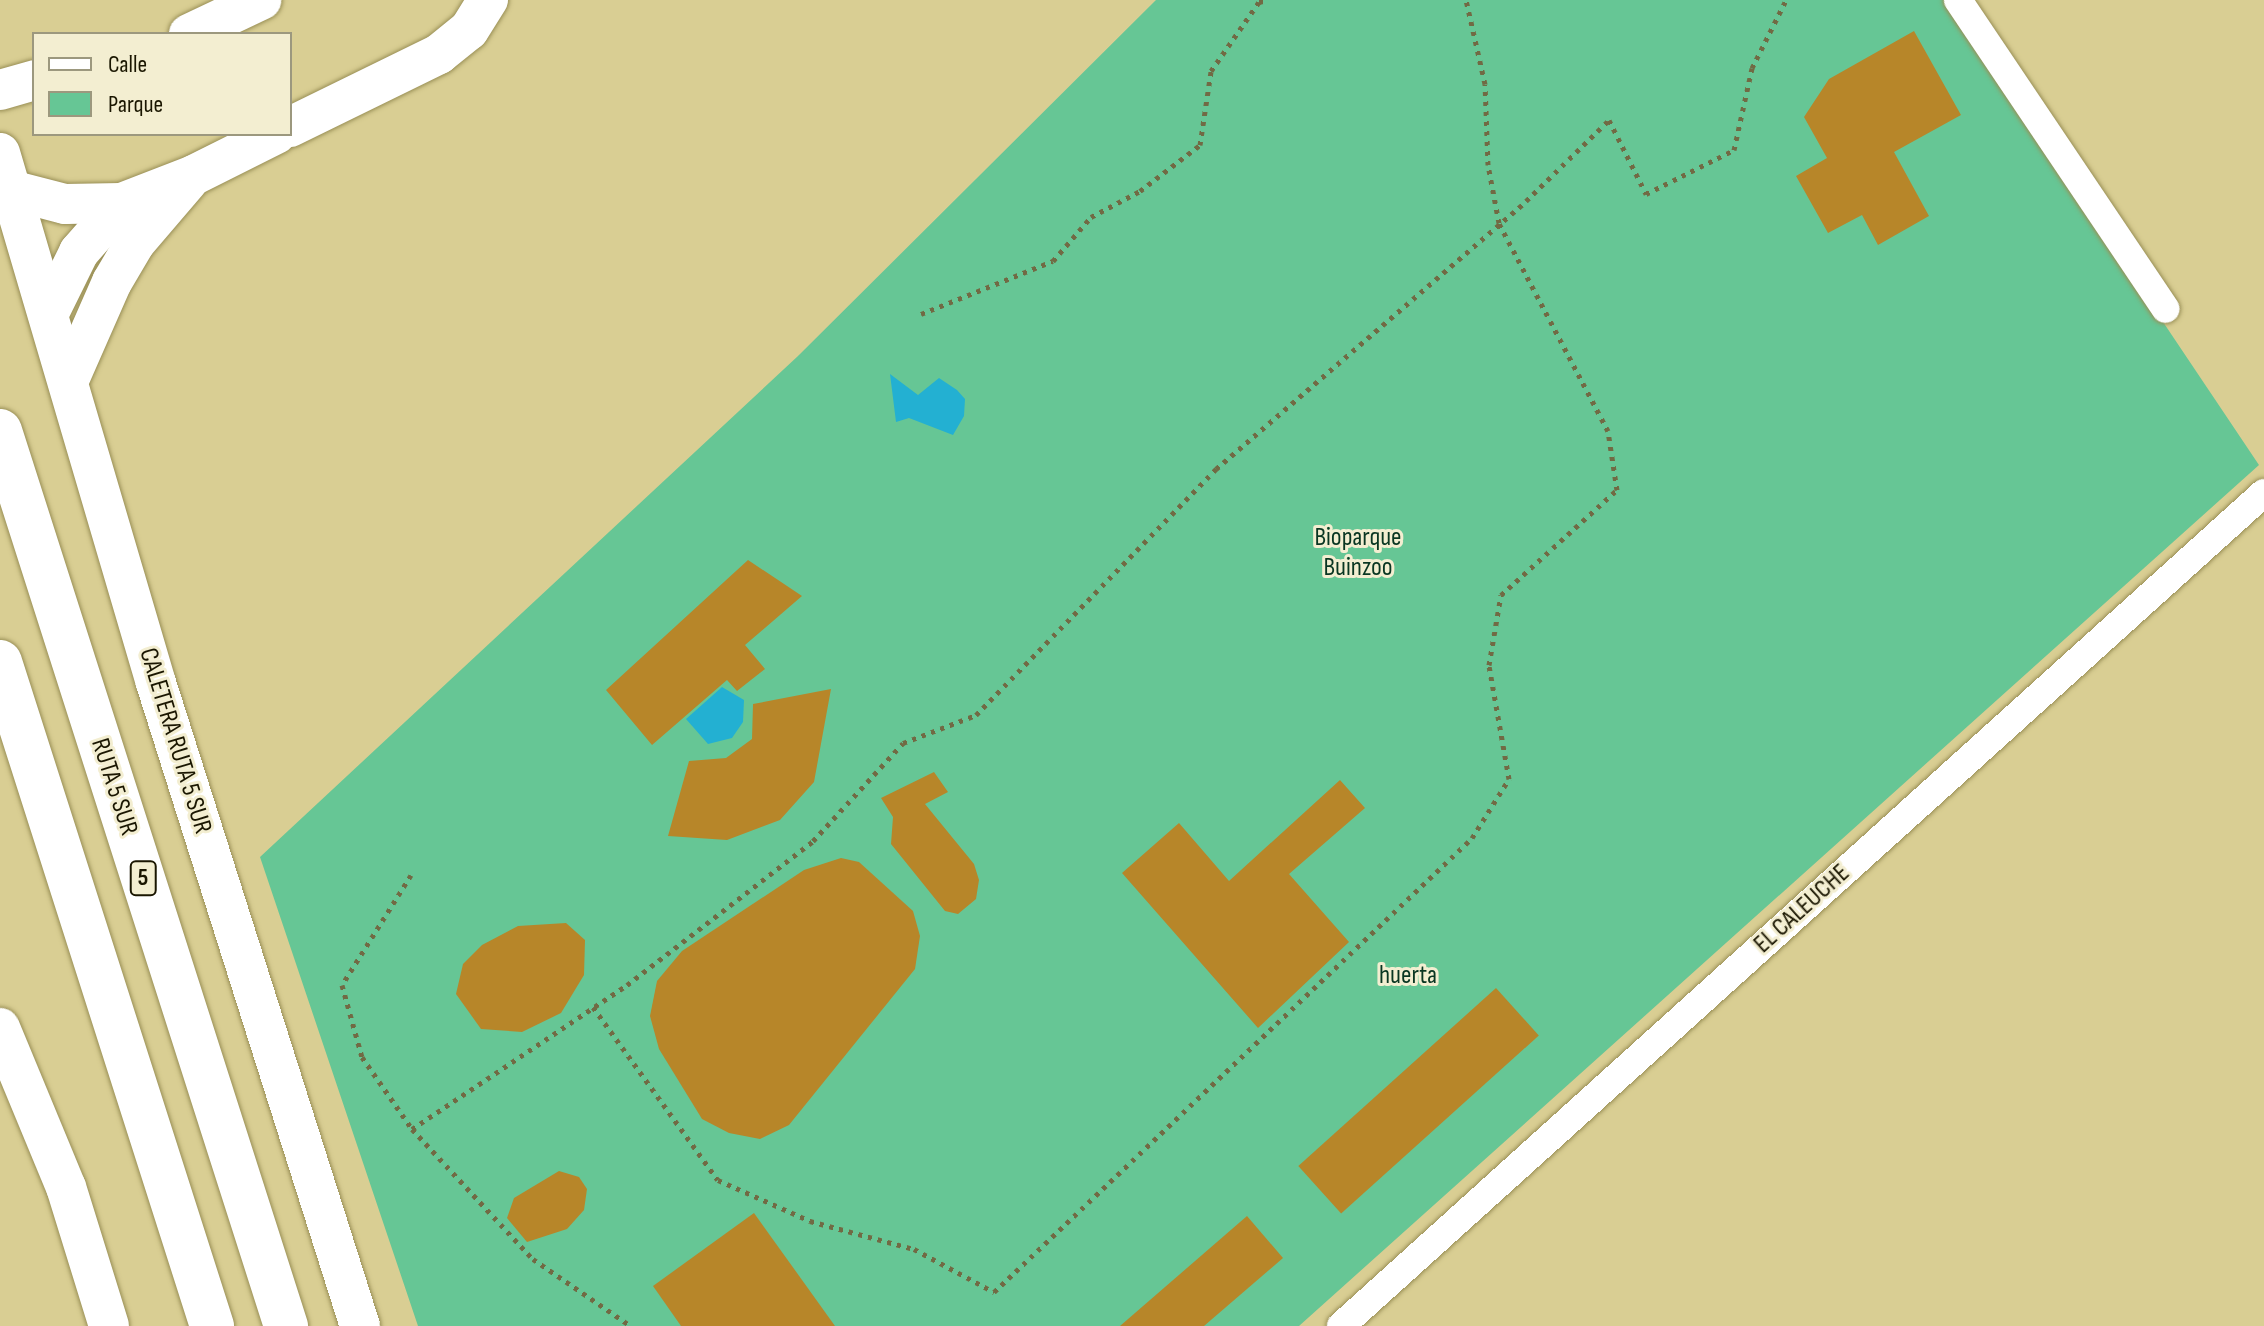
<!DOCTYPE html>
<style>
body{margin:0}
#map{position:relative;width:2264px;height:1326px;overflow:hidden;background:#d9ce93;font-family:"Sofia Sans Condensed",sans-serif}
div>[style]{position:absolute}
.green>*{inset:0;background:#66c695}
.water>*{inset:0;background:#23b0d2}
.building>*{inset:0;background:#b78629;transform-origin:0 0}
.path>*{height:5px;margin-top:-2.5px;transform-origin:0;background:repeating-linear-gradient(90deg,#716a44 0 4px,transparent 0 10px)}
.roads{filter:drop-shadow(0 0 2px #998f56) drop-shadow(0 0 2px #998f56)}
.street>*{height:28px;margin:-14px;padding:0 14px;transform-origin:14px;border-radius:14px;background:#fff}
.secondary>*{height:40px;margin:-20px;padding:0 20px;transform-origin:20px;border-radius:20px;background:#fff}
.highway>*{height:44px;margin:-22px;padding:0 22px;transform-origin:22px;border-radius:22px;background:#fff}
span{translate:-50% -50%;white-space:nowrap;text-align:center;line-height:1.15;-webkit-text-stroke:6px #f3eed1;paint-order:stroke}
.shield-label span{padding:2px 6px;background:#f3eed1;border:2px solid;border-radius:6px;-webkit-text-stroke-width:0}
.shield-label{font-size:24px;color:#1a1601;font-weight:700}
.park-label{font-size:26px;color:#093622}
.street-label{font-size:26px;color:#1a1601}
.legend{position:absolute;left:32px;top:32px;width:260px;height:104px;box-sizing:border-box;background:#f3eed1;border:2px solid #9c987e;margin:0;padding:10px 14px;list-style:none;font-size:24px;color:#1a1601}
.legend li{display:flex;align-items:center;gap:16px;height:40px}
.legend b{width:40px;border:2px solid #9c987e}
</style>
<div id="map">
<div class="green">
<div style="clip-path:polygon(1156px 0,1947px 0,2259px 465px,1299px 1326px,418px 1326px,260px 857px,798px 356px)"></div>
</div>
<div class="water">
<div style="clip-path:polygon(890px 374px,918px 395px,939px 378px,957px 390px,965px 399px,964px 416px,953px 435px,909px 418px,896px 422px)"></div>
<div style="clip-path:polygon(722px 687px,744px 700px,743px 722px,732px 738px,708px 744px,686px 719px)"></div>
</div>
<div class="building">
<div style="clip-path:polygon(1914px 31px,1961px 115px,1894px 152px,1929px 216px,1878px 245px,1862px 215px,1828px 233px,1796px 176px,1827px 158px,1804px 117px,1829px 79px)"></div>
<div style="clip-path:polygon(748px 560px,802px 596px,745px 645px,765px 669px,737px 691px,727px 680px,652px 745px,606px 690px)"></div>
<div style="clip-path:polygon(831px 689px,814px 782px,780px 820px,727px 840px,668px 836px,689px 761px,726px 758px,752px 739px,753px 704px)"></div>
<div style="clip-path:polygon(934px 772px,948px 792px,925px 804px,974px 864px,979px 880px,976px 899px,958px 914px,945px 911px,891px 844px,893px 817px,881px 798px)"></div>
<div style="clip-path:polygon(1340px 780px,1365px 808px,1289px 874px,1349px 942px,1258px 1028px,1122px 873px,1179px 823px,1229px 881px)"></div>
<div style="clip-path:polygon(841px 858px,859px 862px,913px 911px,920px 936px,915px 969px,789px 1125px,760px 1139px,729px 1133px,702px 1119px,659px 1049px,650px 1016px,657px 981px,682px 951px,804px 870px)"></div>
<div style="clip-path:polygon(566px 923px,585px 940px,584px 975px,561px 1013px,522px 1032px,481px 1029px,456px 994px,463px 964px,482px 945px,518px 926px)"></div>
<div style="left:1496px;top:988px;width:64px;height:266px;rotate:48deg"></div>
<div style="clip-path:polygon(559px 1171px,579px 1177px,587px 1189px,584px 1210px,567px 1229px,527px 1242px,507px 1218px,514px 1198px)"></div>
<div style="clip-path:polygon(754px 1213px,835px 1326px,681px 1326px,653px 1286px)"></div>
<div style="clip-path:polygon(1247px 1216px,1283px 1258px,1204px 1326px,1120px 1326px)"></div>
</div>
<div class="path">
<div style="left:921px;top:314px;width:142px;rotate:-21.9deg"></div>
<div style="left:1053px;top:261px;width:58px;rotate:-49.2deg"></div>
<div style="left:1091px;top:217px;width:55px;rotate:-28deg"></div>
<div style="left:1140px;top:191px;width:76px;rotate:-37.5deg"></div>
<div style="left:1200px;top:145px;width:75px;rotate:-81.5deg"></div>
<div style="left:1211px;top:71px;width:84px;rotate:-55.2deg"></div>
<div style="left:1259px;top:2px;width:8px;rotate:-14deg"></div>
<div style="left:411px;top:875px;width:130px;rotate:122.1deg"></div>
<div style="left:342px;top:985px;width:75px;rotate:74.5deg"></div>
<div style="left:362px;top:1057px;width:88px;rotate:55.2deg"></div>
<div style="left:412px;top:1129px;width:178px;rotate:47.1deg"></div>
<div style="left:533px;top:1259px;width:119px;rotate:34.4deg"></div>
<div style="left:593px;top:1007px;width:213px;rotate:54.2deg"></div>
<div style="left:718px;top:1180px;width:101px;rotate:24deg"></div>
<div style="left:810px;top:1221px;width:108px;rotate:15.1deg"></div>
<div style="left:914px;top:1249px;width:91px;rotate:28.3deg"></div>
<div style="left:994px;top:1292px;width:659px;rotate:-43.52deg"></div>
<div style="left:1472px;top:838px;width:70px;rotate:-57.9deg"></div>
<div style="left:1509px;top:779px;width:116px;rotate:-100deg"></div>
<div style="left:1489px;top:665px;width:71px;rotate:-80.3deg"></div>
<div style="left:1501px;top:595px;width:156px;rotate:-42.2deg"></div>
<div style="left:1617px;top:490px;width:60px;rotate:-98.7deg"></div>
<div style="left:1608px;top:431px;width:235px;rotate:-117.7deg"></div>
<div style="left:1499px;top:223px;width:59px;rotate:-100.7deg"></div>
<div style="left:1488px;top:165px;width:81px;rotate:-92.1deg"></div>
<div style="left:1485px;top:84px;width:86px;rotate:-102.7deg"></div>
<div style="left:412px;top:1129px;width:259px;rotate:-33.8deg"></div>
<div style="left:627px;top:985px;width:235px;rotate:-37.7deg"></div>
<div style="left:813px;top:841px;width:133px;rotate:-47.4deg"></div>
<div style="left:903px;top:743px;width:78px;rotate:-21deg"></div>
<div style="left:976px;top:715px;width:344px;rotate:-45.7deg"></div>
<div style="left:1216px;top:469px;width:410px;rotate:-40.8deg"></div>
<div style="left:1526px;top:201px;width:116px;rotate:-44.3deg"></div>
<div style="left:1609px;top:120px;width:83px;rotate:63.4deg"></div>
<div style="left:1646px;top:194px;width:98px;rotate:-26.6deg"></div>
<div style="left:1734px;top:150px;width:84px;rotate:-77.6deg"></div>
<div style="left:1752px;top:68px;width:76px;rotate:-63.4deg"></div>
</div>
<div class="roads">
<div class="street">
<div style="left:1958px;top:0;width:372px;rotate:56.1deg"></div>
<div style="left:1341px;top:1326px;width:1243px;rotate:-42.07deg"></div>
</div>
<div class="secondary">
<div style="left:189px;top:34px;width:80px;rotate:-25.3deg"></div>
<div style="left:0;top:90px;width:35px;rotate:-16deg"></div>
<div style="left:290px;top:127px;width:166px;rotate:-26.1deg"></div>
<div style="left:439px;top:54px;width:38px;rotate:-39deg"></div>
<div style="left:469px;top:30px;width:36px;rotate:-58deg"></div>
<div style="left:0;top:153px;width:552px;rotate:73.6deg"></div>
<div style="left:156px;top:683px;width:675px;rotate:72.4deg"></div>
<div style="left:11px;top:190px;width:56px;rotate:14.5deg"></div>
<div style="left:65px;top:204px;width:57px;rotate:-1deg"></div>
<div style="left:122px;top:203px;width:77px;rotate:-21.3deg"></div>
<div style="left:194px;top:175px;width:92px;rotate:-26.6deg"></div>
<div style="left:49px;top:313px;width:68px;rotate:-63.8deg"></div>
<div style="left:79px;top:252px;width:65px;rotate:-48.7deg"></div>
<div style="left:68px;top:382px;width:109px;rotate:-66.3deg"></div>
<div style="left:112px;top:282px;width:45px;rotate:-59.5deg"></div>
<div style="left:135px;top:243px;width:82px;rotate:-49.5deg"></div>
<div style="left:0;top:1028px;width:172px;rotate:67.5deg"></div>
<div style="left:66px;top:1187px;width:145px;rotate:72.8deg"></div>
</div>
<div class="highway">
<div style="left:0;top:431px;width:940px;rotate:72.28deg"></div>
<div style="left:0;top:662px;width:697px;rotate:72.29deg"></div>
</div>
</div>
<div class="shield-label">
<span style="left:143px;top:878px">5</span>
</div>
<div class="park-label">
<span style="left:1358px;top:553px">Bioparque<br>Buinzoo</span>
<span style="left:1408px;top:976px">huerta</span>
</div>
<div class="street-label">
<span style="left:175px;top:741px;rotate:73deg">CALETERA RUTA 5 SUR</span>
<span style="left:114px;top:787px;rotate:72deg">RUTA 5 SUR</span>
<span style="left:1802px;top:909px;rotate:-42deg">EL CALEUCHE</span>
</div>
<ul class="legend">
<li><b style="height:10px;background:#fff"></b>Calle</li>
<li><b style="height:22px;background:#66c695"></b>Parque</li>
</ul>
</div>
